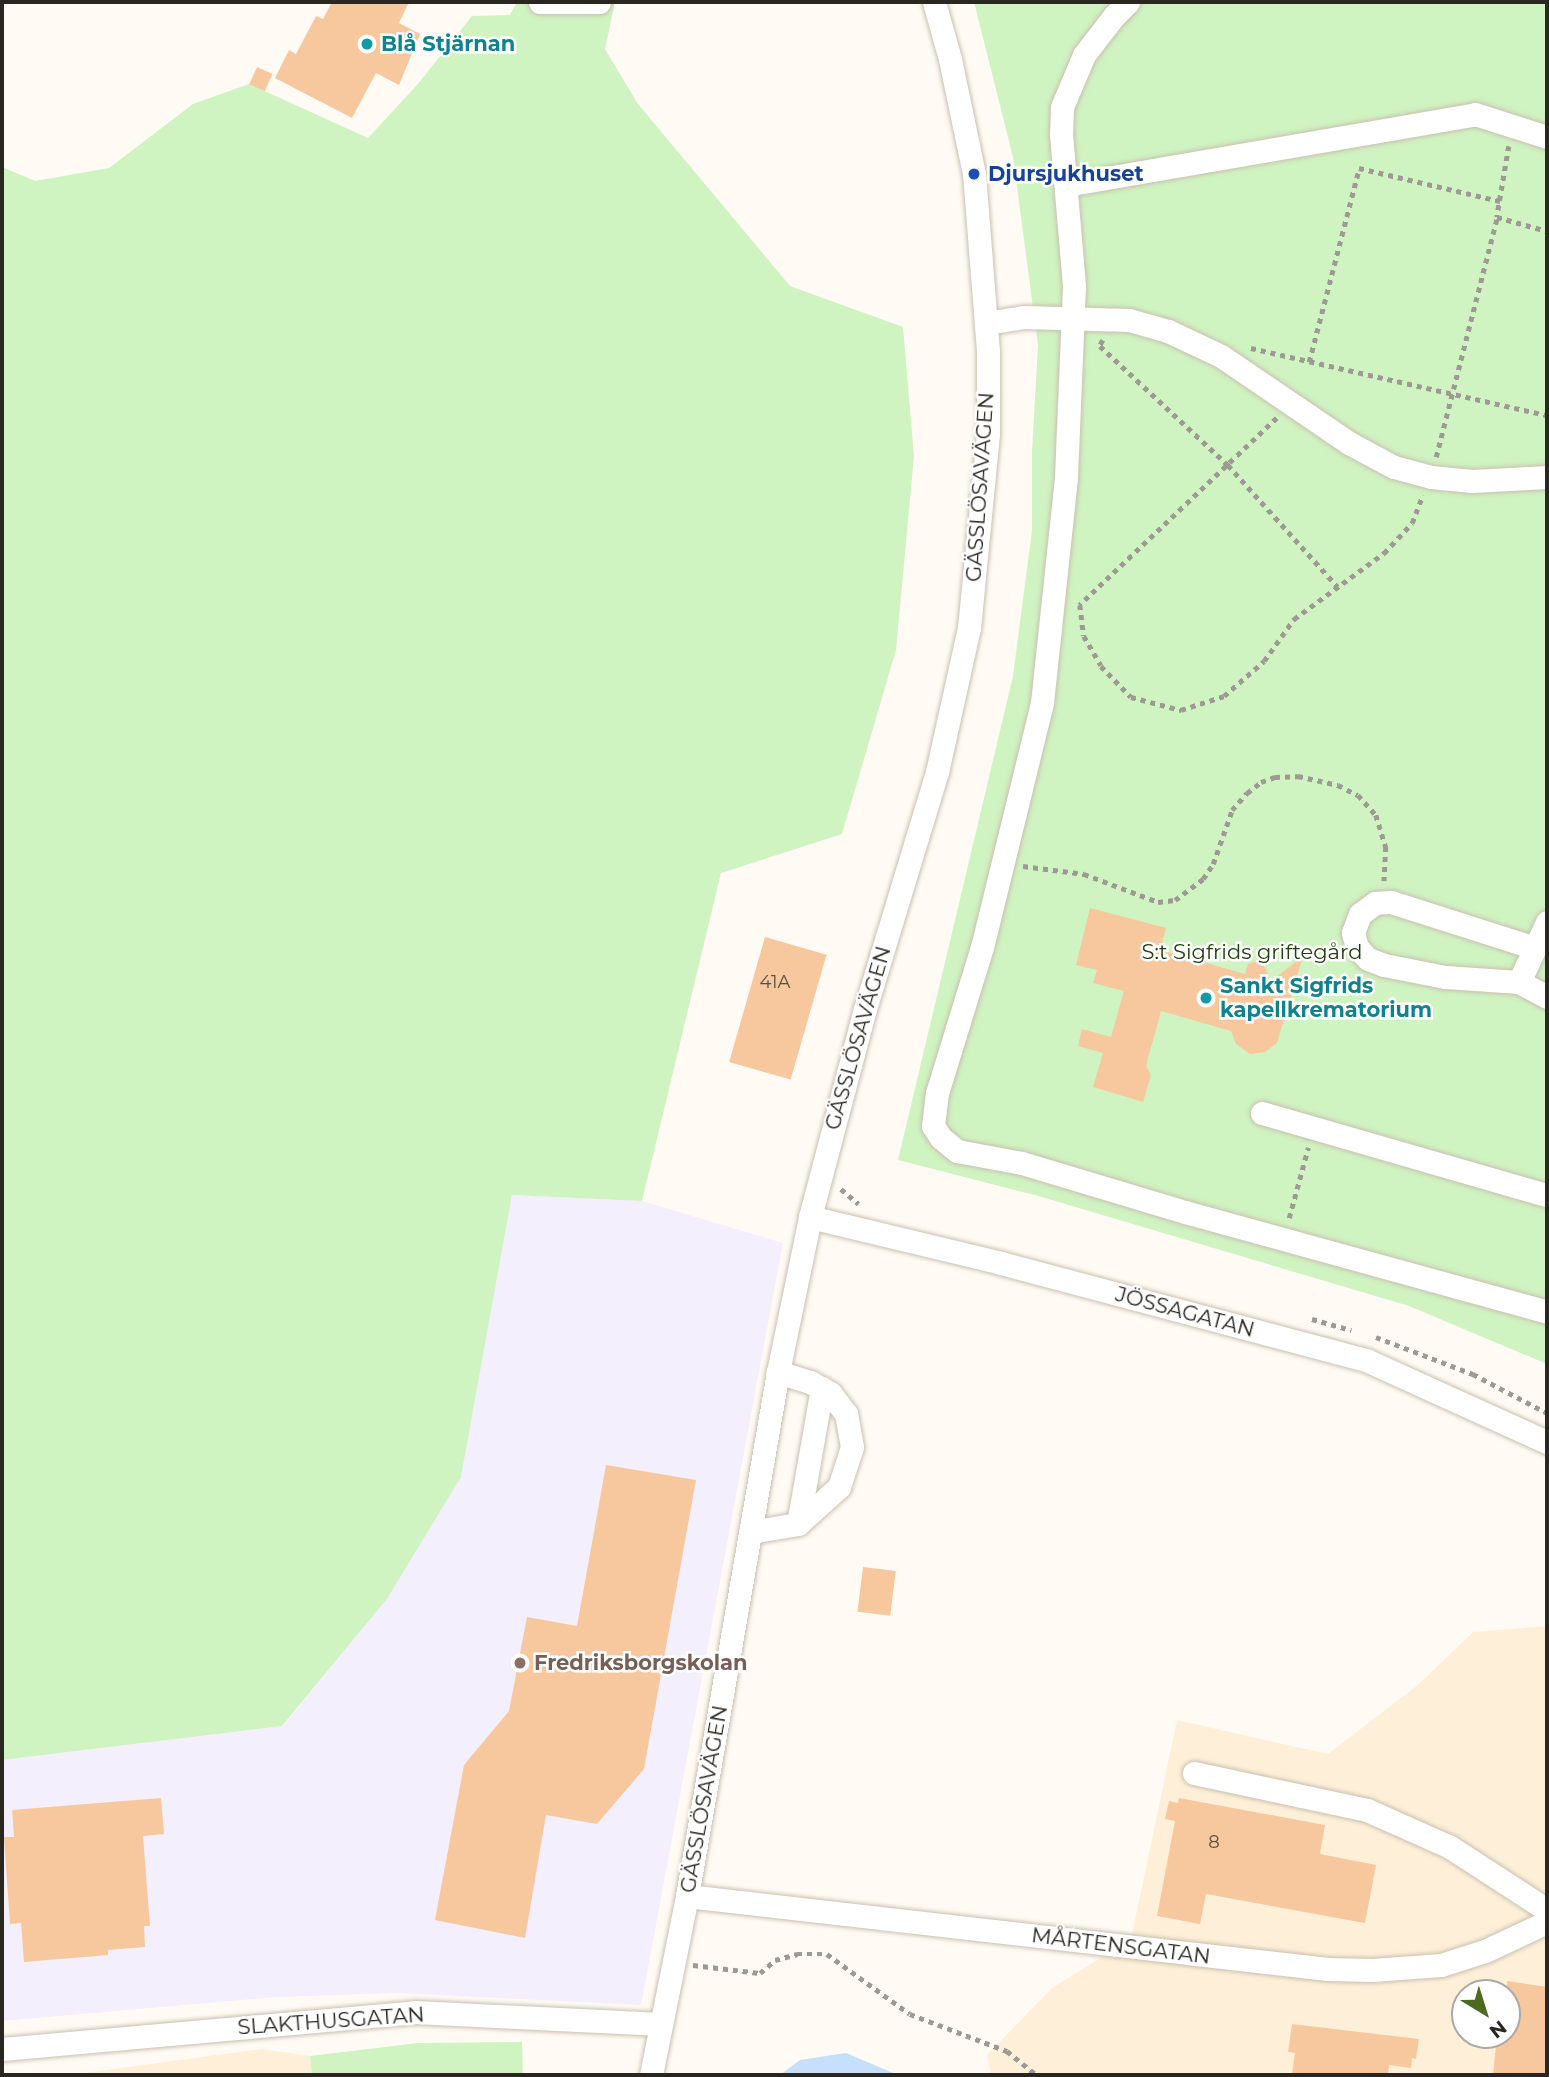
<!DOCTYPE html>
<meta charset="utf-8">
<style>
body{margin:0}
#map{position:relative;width:1549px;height:2077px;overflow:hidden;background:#fffbf4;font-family:Montserrat,sans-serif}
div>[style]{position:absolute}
.built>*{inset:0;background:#fef0d8}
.education>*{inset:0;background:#f3effc}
.green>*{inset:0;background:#cff3c1}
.water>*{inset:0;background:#c6dffa}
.building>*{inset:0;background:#f7c89e;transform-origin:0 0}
.path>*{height:4.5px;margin-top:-2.25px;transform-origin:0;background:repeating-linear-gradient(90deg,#9d9993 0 5px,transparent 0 10px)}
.roads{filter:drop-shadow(0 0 2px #cac0b1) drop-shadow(0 0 2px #cac0b1)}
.minor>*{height:23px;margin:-11.5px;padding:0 11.5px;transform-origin:11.5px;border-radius:11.5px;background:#fff}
.dots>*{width:19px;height:19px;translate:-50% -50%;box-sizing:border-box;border:4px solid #fff;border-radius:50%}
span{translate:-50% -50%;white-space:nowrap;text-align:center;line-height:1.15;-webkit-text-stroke:5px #fff;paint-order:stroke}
.number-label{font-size:18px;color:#5d4f40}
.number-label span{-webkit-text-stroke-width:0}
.culture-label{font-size:21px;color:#0d838f;font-weight:700}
.left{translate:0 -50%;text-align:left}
.transit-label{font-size:21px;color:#164399;font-weight:700}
.street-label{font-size:21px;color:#2a2721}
.park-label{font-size:21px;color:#20400f}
.education-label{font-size:21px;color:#785e54;font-weight:700}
.frame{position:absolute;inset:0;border:4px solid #2a2721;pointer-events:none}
.north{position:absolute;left:1451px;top:1979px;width:70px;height:70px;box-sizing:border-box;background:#fff;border:2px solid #aaa9a6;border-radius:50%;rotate:142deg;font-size:19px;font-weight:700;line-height:28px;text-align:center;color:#2a2721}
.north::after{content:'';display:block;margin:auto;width:24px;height:32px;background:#4e6a1e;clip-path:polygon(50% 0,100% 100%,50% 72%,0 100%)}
</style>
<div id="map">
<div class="built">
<div style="clip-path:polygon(evenodd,1547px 1626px,1547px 2075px,991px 2075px,987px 2055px,1052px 1988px,1131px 1939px,1177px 1720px,1328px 1754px,1419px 1684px,1473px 1632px,1547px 1626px,1465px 1993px,1507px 1993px,1507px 2035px,1465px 2035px,1465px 1993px)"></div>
<div style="clip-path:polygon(262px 2049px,310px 2056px,312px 2075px,69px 2075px)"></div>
</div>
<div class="education">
<div style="clip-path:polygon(512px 1195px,642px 1201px,783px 1243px,641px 2005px,397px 1993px,277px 1997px,2px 2021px,2px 1760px,283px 1726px,387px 1599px,461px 1477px)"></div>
</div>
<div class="green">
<div style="clip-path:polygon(517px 2px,615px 2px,605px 49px,638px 104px,790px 286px,903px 327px,914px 456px,896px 650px,842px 834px,721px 873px,642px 1201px,512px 1195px,461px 1477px,387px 1599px,282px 1726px,2px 1760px,2px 167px,35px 181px,109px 168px,193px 104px,249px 84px,368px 138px,417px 85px,472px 16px,510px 15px)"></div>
<div style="clip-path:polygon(974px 2px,1547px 2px,1547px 1364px,1409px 1306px,1035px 1195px,898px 1160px,1013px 676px,1032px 530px,1032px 452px,1038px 345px,1013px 157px)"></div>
<div style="clip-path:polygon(522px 2042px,523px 2075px,312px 2075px,310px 2056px,418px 2043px)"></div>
</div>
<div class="water">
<div style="clip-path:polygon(846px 2053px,898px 2075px,780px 2075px,800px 2060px)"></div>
</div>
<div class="building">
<div style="clip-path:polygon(332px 2px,409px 2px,399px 23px,420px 34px,399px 85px,376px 73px,352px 118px,275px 78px,289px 50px,296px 54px,316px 16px,323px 19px)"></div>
<div style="left:257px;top:67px;width:17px;height:19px;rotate:24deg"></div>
<div style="clip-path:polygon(1090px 908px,1166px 928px,1160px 950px,1245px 974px,1248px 964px,1260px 959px,1268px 973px,1267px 985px,1273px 980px,1274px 983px,1275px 978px,1303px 956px,1277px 1043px,1265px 1052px,1250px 1054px,1236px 1044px,1231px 1031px,1161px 1011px,1146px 1066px,1151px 1075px,1143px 1102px,1093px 1087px,1103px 1053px,1078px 1046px,1082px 1029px,1111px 1037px,1124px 991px,1093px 983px,1097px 970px,1076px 965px)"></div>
<div style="left:765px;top:937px;width:64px;height:130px;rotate:16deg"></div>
<div style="clip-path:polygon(606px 1465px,696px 1480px,644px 1769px,597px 1824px,546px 1815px,525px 1938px,435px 1920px,464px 1765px,509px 1711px,527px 1617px,577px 1626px)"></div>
<div style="left:863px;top:1567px;width:33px;height:45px;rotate:7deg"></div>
<div style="clip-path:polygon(161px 1798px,164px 1834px,143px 1836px,150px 1926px,144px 1926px,145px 1947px,108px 1950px,108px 1955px,24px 1962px,21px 1923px,10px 1924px,4px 1837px,14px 1837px,12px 1810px)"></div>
<div style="clip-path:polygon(1179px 1798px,1325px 1825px,1320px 1854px,1376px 1865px,1365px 1923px,1206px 1894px,1200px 1924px,1157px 1916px,1175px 1821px,1165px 1819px,1169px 1801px,1178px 1803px)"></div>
<div style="clip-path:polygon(1507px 1981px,1547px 1987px,1547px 2075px,1493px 2075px,1497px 2035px,1507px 2035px)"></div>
<div style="clip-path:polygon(1292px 2024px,1419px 2039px,1416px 2059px,1412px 2058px,1411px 2068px,1389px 2065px,1388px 2075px,1292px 2075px,1295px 2053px,1288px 2052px)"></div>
</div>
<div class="path">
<div style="left:1509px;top:146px;width:72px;rotate:99.6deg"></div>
<div style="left:1497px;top:217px;width:52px;rotate:15.6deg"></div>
<div style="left:1103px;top:340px;width:7px;rotate:117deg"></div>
<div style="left:1100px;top:346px;width:175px;rotate:42.9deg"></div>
<div style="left:1228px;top:465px;width:164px;rotate:48deg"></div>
<div style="left:1251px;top:348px;width:303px;rotate:12.8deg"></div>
<div style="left:1309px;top:362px;width:200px;rotate:-75.5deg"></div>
<div style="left:1359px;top:168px;width:145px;rotate:13.2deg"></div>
<div style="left:1277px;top:418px;width:272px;rotate:136.5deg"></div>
<div style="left:1080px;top:605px;width:31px;rotate:83deg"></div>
<div style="left:1084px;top:636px;width:34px;rotate:60deg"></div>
<div style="left:1101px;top:666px;width:43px;rotate:45.9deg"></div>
<div style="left:1131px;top:697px;width:52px;rotate:14.6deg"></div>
<div style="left:1181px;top:710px;width:45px;rotate:-18deg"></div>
<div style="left:1224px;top:696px;width:53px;rotate:-41.2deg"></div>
<div style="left:1264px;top:661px;width:52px;rotate:-54.5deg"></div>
<div style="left:1294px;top:619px;width:112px;rotate:-36.3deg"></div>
<div style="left:1384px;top:553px;width:41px;rotate:-47deg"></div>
<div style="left:1412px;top:523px;width:30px;rotate:-69deg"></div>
<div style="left:1436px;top:457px;width:248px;rotate:-75.7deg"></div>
<div style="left:1023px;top:866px;width:62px;rotate:7.5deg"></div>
<div style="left:1084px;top:874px;width:79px;rotate:20.7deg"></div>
<div style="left:1158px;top:902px;width:17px;rotate:-7deg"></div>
<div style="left:1175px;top:900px;width:35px;rotate:-37deg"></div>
<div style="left:1203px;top:879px;width:18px;rotate:-56deg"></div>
<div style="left:1213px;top:864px;width:57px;rotate:-70.6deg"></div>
<div style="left:1232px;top:810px;width:23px;rotate:-49deg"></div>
<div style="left:1247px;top:793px;width:18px;rotate:-38deg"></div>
<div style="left:1261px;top:782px;width:15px;rotate:-20deg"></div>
<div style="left:1275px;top:777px;width:23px;rotate:-2deg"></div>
<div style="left:1298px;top:776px;width:41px;rotate:12.7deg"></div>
<div style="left:1338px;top:785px;width:22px;rotate:27deg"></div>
<div style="left:1358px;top:795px;width:27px;rotate:48deg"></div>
<div style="left:1376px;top:815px;width:34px;rotate:73deg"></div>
<div style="left:1386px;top:847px;width:34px;rotate:93deg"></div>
<div style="left:841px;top:1189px;width:23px;rotate:40deg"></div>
<div style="left:1289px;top:1218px;width:73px;rotate:-74.8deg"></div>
<div style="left:1312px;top:1319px;width:41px;rotate:15.8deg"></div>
<div style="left:1376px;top:1337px;width:104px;rotate:20.9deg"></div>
<div style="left:1473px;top:1374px;width:84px;rotate:27.8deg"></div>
<div style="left:693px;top:1965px;width:67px;rotate:6.8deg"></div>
<div style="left:760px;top:1973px;width:20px;rotate:-41deg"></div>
<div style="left:775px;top:1960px;width:23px;rotate:-15deg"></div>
<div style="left:797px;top:1954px;width:30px"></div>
<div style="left:827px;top:1954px;width:102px;rotate:35.9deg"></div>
<div style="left:910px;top:2014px;width:104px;rotate:20.9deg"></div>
<div style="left:1007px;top:2051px;width:38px;rotate:39deg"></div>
</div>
<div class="roads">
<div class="minor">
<div style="left:540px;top:2px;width:59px"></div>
<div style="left:1128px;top:2px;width:20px;rotate:135deg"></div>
<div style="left:1114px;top:16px;width:49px;rotate:127.6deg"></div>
<div style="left:1084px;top:55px;width:56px;rotate:112.9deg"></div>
<div style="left:1062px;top:107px;width:27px;rotate:92deg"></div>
<div style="left:1061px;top:134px;width:153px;rotate:85.1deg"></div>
<div style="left:1074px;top:286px;width:192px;rotate:92.4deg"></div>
<div style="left:1066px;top:478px;width:226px;rotate:96.1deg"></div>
<div style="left:1042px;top:703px;width:251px;rotate:103.8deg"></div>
<div style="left:982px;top:947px;width:153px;rotate:107.1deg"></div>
<div style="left:937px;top:1093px;width:33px;rotate:97deg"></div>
<div style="left:933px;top:1126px;width:14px;rotate:56deg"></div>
<div style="left:941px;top:1138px;width:21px;rotate:39deg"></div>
<div style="left:957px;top:1151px;width:66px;rotate:10.5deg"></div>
<div style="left:1022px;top:1163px;width:170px;rotate:16.7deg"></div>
<div style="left:1185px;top:1212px;width:376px;rotate:15.4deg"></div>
<div style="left:1066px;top:185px;width:415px;rotate:-9.8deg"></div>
<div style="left:1475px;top:114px;width:76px;rotate:17.7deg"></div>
<div style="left:986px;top:323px;width:38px;rotate:-9deg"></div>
<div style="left:1024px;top:317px;width:105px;rotate:1.6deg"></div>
<div style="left:1129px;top:320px;width:41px;rotate:15.8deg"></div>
<div style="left:1168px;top:331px;width:59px;rotate:25.3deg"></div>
<div style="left:1221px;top:356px;width:155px;rotate:34.2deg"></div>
<div style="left:1349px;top:443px;width:51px;rotate:28.1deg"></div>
<div style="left:1394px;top:467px;width:38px;rotate:15deg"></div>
<div style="left:1431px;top:477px;width:41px;rotate:5.6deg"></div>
<div style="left:1472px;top:481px;width:75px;rotate:-3.1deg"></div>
<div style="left:1547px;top:922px;width:66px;rotate:115deg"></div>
<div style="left:1519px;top:982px;width:32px;rotate:28deg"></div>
<div style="left:1519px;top:982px;width:74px;rotate:-176.1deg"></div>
<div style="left:1445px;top:977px;width:62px;rotate:-168.9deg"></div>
<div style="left:1384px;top:965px;width:17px;rotate:-159deg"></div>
<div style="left:1368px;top:959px;width:16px;rotate:-133deg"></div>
<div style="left:1357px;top:947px;width:15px;rotate:-106deg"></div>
<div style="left:1353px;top:933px;width:20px;rotate:-70deg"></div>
<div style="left:1360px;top:914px;width:19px;rotate:-36deg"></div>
<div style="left:1375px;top:903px;width:16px;rotate:-4deg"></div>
<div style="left:1391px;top:902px;width:151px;rotate:17.7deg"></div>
<div style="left:1262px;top:1113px;width:297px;rotate:16.1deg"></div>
<div style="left:810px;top:1217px;width:196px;rotate:13.5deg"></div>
<div style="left:1001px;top:1263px;width:378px;rotate:14.9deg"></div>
<div style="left:1366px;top:1360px;width:199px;rotate:24.4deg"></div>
<div style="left:798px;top:1524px;width:138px;rotate:-80deg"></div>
<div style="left:750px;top:1532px;width:49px;rotate:-9.5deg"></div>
<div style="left:798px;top:1524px;width:55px;rotate:-42.1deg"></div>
<div style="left:839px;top:1487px;width:42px;rotate:-72deg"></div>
<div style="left:852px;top:1447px;width:34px;rotate:-100deg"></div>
<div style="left:846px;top:1414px;width:26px;rotate:-127deg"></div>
<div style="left:830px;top:1393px;width:23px;rotate:-151deg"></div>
<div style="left:810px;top:1382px;width:34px;rotate:-163deg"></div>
<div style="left:1194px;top:1773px;width:177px;rotate:12.1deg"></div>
<div style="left:1367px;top:1810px;width:91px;rotate:24deg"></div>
<div style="left:1450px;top:1847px;width:116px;rotate:33deg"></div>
<div style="left:687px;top:1896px;width:645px;rotate:6.5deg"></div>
<div style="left:1328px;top:1969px;width:44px;rotate:1.3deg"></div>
<div style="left:1372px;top:1970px;width:69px;rotate:-4.1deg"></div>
<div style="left:1441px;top:1965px;width:46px;rotate:-17.7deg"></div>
<div style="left:1485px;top:1951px;width:68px;rotate:-25.1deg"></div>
<div style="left:2px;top:2049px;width:415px;rotate:-5.1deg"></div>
<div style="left:415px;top:2012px;width:246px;rotate:2.8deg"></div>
<div style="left:651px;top:2075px;width:183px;rotate:-78.6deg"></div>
<div style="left:687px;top:1896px;width:532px;rotate:-80.15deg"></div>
<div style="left:778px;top:1372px;width:158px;rotate:-78.3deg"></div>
<div style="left:810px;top:1217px;width:215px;rotate:-75.2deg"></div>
<div style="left:865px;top:1009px;width:248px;rotate:-73.1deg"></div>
<div style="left:937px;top:772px;width:148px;rotate:-77.5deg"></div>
<div style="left:969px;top:628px;width:196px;rotate:-84.4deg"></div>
<div style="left:988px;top:433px;width:82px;rotate:-90deg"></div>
<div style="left:988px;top:351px;width:178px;rotate:-94.5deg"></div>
<div style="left:974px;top:174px;width:117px;rotate:-101.8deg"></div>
<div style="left:950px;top:59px;width:59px;rotate:-105.7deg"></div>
</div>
</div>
<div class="dots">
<div style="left:367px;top:44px;background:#0f9aa8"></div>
<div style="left:974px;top:174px;background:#1a4fb4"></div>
<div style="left:1206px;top:998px;background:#0f9aa8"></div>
<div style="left:520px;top:1663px;background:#8d6e63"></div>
</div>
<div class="number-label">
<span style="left:775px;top:982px">41A</span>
<span style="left:1214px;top:1842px">8</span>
</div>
<div class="culture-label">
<span class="left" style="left:381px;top:44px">Blå Stjärnan</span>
<span class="left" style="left:1220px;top:998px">Sankt Sigfrids<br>kapellkrematorium</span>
</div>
<div class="transit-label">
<span class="left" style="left:988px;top:174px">Djursjukhuset</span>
</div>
<div class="street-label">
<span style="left:980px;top:487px;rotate:-86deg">GÄSSLÖSAVÄGEN</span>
<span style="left:858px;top:1038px;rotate:-74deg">GÄSSLÖSAVÄGEN</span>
<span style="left:1185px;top:1312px;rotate:15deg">JÖSSAGATAN</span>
<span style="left:704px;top:1799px;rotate:-80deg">GÄSSLÖSAVÄGEN</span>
<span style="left:1121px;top:1946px;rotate:7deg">MÅRTENSGATAN</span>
<span style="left:331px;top:2021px;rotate:-4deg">SLAKTHUSGATAN</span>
</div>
<div class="park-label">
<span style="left:1252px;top:952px">S:t Sigfrids griftegård</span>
</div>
<div class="education-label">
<span class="left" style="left:534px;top:1663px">Fredriksborgskolan</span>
</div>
<div class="frame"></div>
<div class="north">N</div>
</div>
